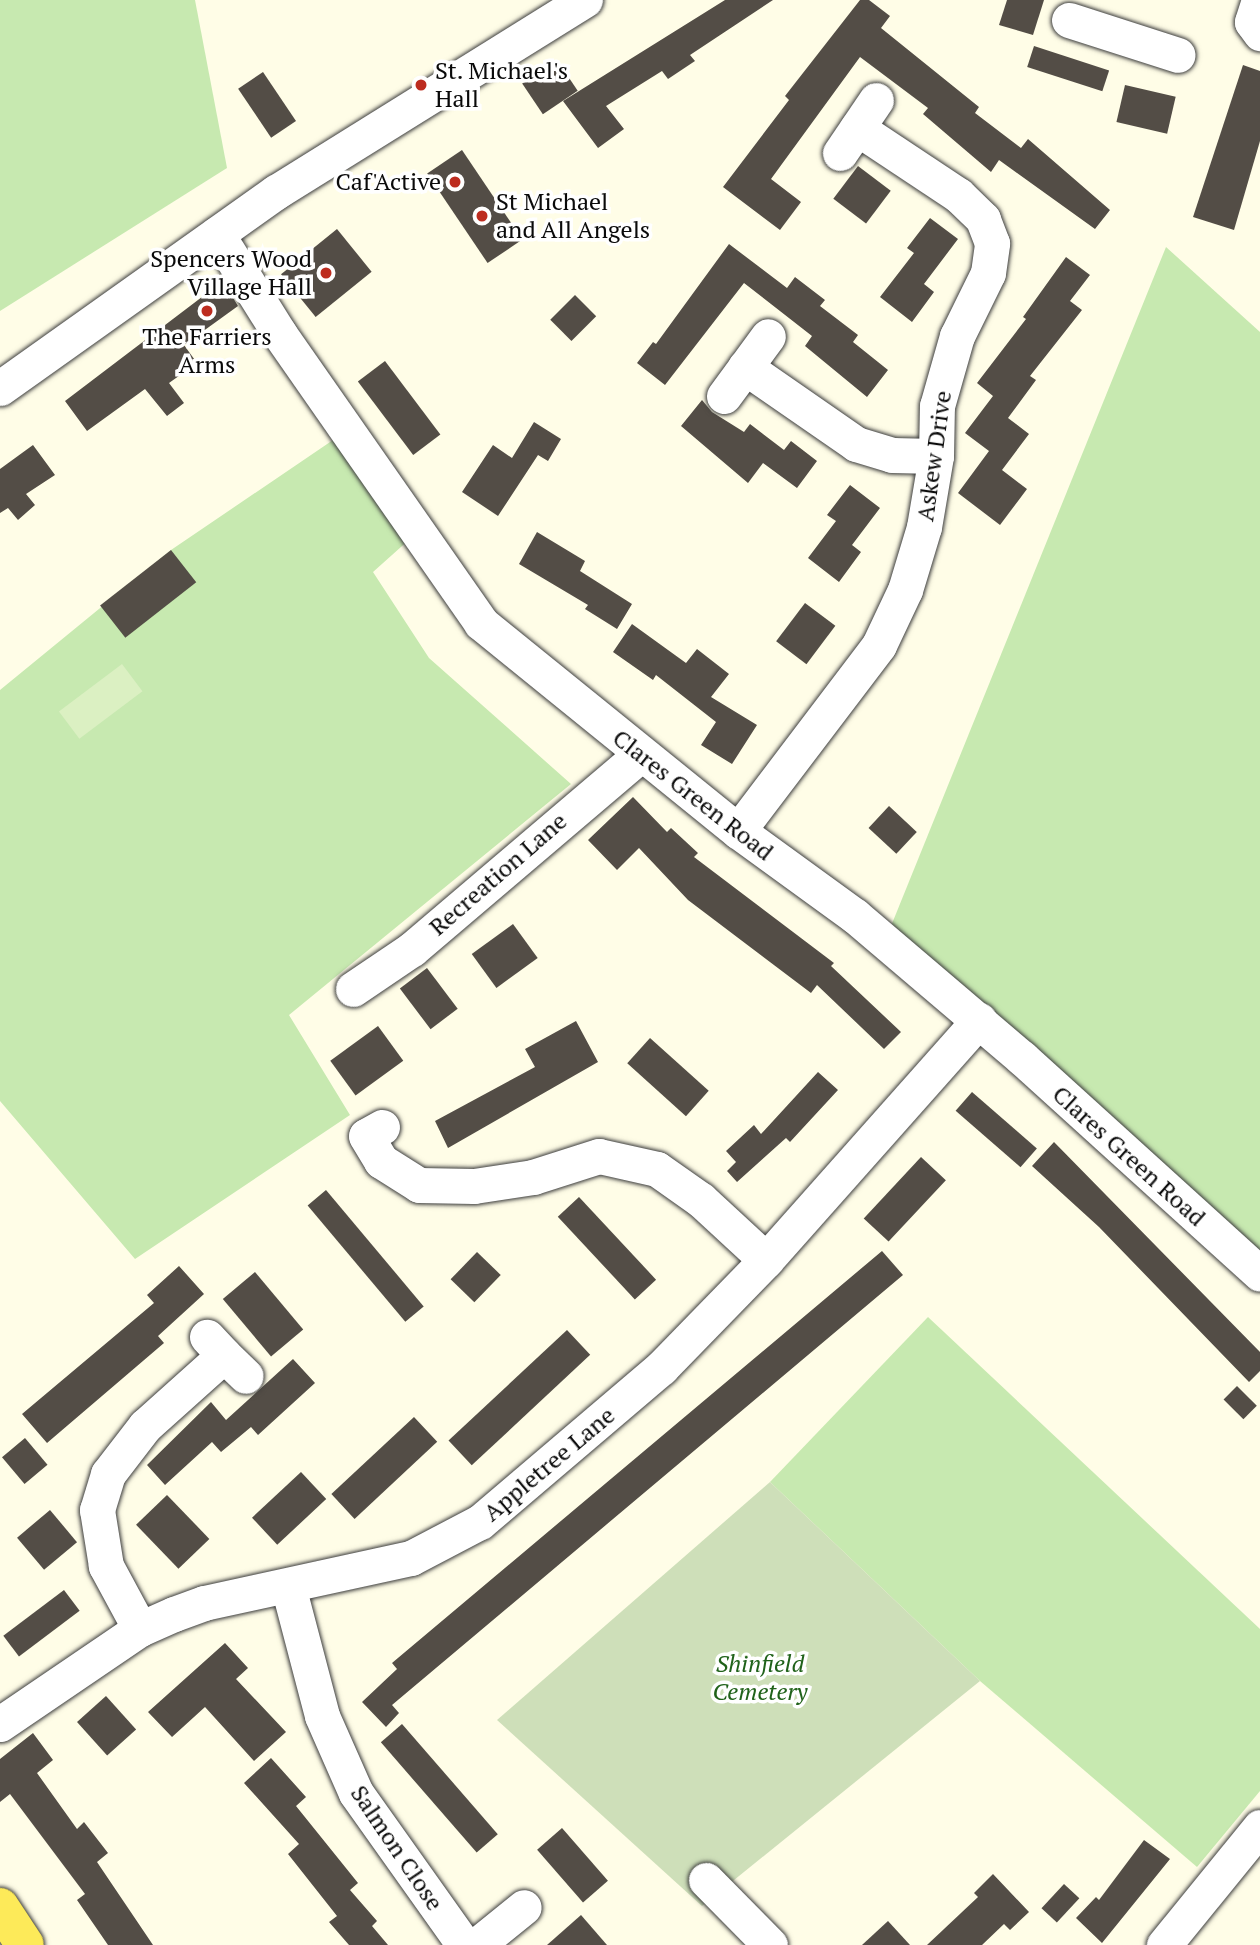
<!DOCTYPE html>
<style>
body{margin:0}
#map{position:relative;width:1260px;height:1945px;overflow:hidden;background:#fffde7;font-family:"PT Serif",serif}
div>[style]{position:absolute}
.green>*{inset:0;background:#c7e9b0}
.cemetery>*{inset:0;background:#cedfb9}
.pitch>*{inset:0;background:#dbf0c2;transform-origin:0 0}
.building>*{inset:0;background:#534d46;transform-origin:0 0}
.roads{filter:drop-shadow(0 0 2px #3d3d3d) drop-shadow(0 0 2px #3d3d3d)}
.minor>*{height:35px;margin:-17.5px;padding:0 17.5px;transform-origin:17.5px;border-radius:17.5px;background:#fff}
.major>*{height:38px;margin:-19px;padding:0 19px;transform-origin:19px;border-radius:19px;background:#fdea59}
.dots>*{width:19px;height:19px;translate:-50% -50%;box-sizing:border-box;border:4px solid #fff;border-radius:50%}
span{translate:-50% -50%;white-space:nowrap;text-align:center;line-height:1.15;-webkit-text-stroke:7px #fff;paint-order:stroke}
.poi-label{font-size:24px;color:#0a0a0a}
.left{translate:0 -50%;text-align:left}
.right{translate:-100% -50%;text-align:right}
.street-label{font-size:24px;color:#0a0a0a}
.park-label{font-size:24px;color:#20621a;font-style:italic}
</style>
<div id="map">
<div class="green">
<div style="clip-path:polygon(0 0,195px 0,227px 168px,0 311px)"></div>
<div style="clip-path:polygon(1166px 247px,1260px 332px,1260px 1255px,889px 931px)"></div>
<div style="clip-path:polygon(336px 438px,411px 538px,373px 572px,429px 658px,571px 784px,289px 1015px,350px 1115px,135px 1259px,0 1101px,0 690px,171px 550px)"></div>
<div style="clip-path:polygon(928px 1317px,1260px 1629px,1260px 1791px,1197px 1867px,980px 1681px,770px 1482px)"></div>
</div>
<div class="cemetery">
<div style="clip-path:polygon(770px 1482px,980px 1681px,702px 1906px,497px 1720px)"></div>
</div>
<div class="pitch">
<div style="left:122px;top:664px;width:34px;height:79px;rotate:53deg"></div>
</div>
<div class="building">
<div style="clip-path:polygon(725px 0,773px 0,690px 55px,695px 61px,668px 79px,662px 71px,606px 106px,624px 129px,598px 148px,563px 101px)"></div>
<div style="clip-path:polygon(860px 0,869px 0,890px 16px,881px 28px,979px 107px,975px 113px,1021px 148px,1028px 139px,1110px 210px,1095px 229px,999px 160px,991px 172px,923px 114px,928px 108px,860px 57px,771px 179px,801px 202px,780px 230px,723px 187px,789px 100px,785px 96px)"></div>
<div style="clip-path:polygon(1007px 0,1044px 0,1033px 35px,999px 25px)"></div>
<div style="left:1034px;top:46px;width:79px;height:22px;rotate:18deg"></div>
<div style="left:557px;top:60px;width:37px;height:42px;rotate:56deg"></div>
<div style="clip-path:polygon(1243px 65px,1260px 71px,1260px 141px,1234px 230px,1193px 217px)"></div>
<div style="left:263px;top:72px;width:59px;height:30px;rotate:56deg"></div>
<div style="left:1125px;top:85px;width:52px;height:38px;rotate:13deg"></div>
<div style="left:462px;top:150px;width:108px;height:42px;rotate:56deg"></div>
<div style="left:858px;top:166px;width:41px;height:41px;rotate:37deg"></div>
<div style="clip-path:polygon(930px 218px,958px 239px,924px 284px,934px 292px,912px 322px,880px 297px,914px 253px,907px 248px)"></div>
<div style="left:337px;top:229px;width:55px;height:72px;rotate:51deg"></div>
<div style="clip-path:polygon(729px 244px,787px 288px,795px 277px,825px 300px,820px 306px,858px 335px,853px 342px,888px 370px,867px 397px,805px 346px,812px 336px,744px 283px,665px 385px,637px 363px,653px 342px,656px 344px)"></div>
<div style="clip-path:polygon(1066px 257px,1090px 275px,1070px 301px,1082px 310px,1030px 376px,1036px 380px,1008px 418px,1029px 434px,1002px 470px,1027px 489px,1000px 525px,958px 493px,989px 451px,965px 433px,993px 396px,977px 383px,1026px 319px,1023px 317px)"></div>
<div style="clip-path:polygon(223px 281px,238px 306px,184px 345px,197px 363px,169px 383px,184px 403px,167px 416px,145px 389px,87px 431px,65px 401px)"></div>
<div style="left:575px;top:295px;width:30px;height:35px;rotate:45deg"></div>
<div style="left:385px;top:361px;width:92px;height:34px;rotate:53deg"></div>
<div style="clip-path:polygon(702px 400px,712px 412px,744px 432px,750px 424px,784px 450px,791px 441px,817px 461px,797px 488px,763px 463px,748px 483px,681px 426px)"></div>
<div style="clip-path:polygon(534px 422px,561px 439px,548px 461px,538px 455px,498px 516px,462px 492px,493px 445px,512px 458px)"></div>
<div style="clip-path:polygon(33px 445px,55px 475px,26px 494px,35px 505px,18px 520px,8px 508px,0 513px,0 469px)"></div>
<div style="clip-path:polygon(850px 485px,880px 508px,852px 545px,861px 552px,839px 582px,808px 558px,836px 521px,827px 515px)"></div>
<div style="clip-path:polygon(537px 532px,585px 561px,580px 571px,632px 604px,617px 629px,585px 609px,588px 605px,519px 564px)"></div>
<div style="left:171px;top:550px;width:41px;height:90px;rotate:52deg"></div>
<div style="left:805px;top:603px;width:38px;height:48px;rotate:37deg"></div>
<div style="clip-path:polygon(632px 624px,686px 663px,697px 649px,729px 674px,711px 697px,757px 725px,732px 764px,701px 745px,716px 722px,656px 675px,653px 680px,613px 652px)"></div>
<div style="clip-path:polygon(633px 797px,667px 832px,671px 828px,698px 853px,694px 857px,834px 963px,831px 966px,901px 1032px,884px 1049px,817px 985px,811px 993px,688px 900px,639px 848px,617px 870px,588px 840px)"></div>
<div style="left:889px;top:806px;width:38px;height:30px;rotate:43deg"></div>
<div style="left:513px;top:924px;width:42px;height:51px;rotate:54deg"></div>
<div style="left:427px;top:968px;width:51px;height:34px;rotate:53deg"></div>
<div style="clip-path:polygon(576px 1021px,598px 1062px,448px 1148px,435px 1121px,535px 1067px,525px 1049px)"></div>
<div style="left:378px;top:1026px;width:43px;height:59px;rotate:54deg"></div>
<div style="left:650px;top:1038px;width:79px;height:34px;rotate:42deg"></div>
<div style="clip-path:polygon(818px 1072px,838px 1090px,790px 1142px,786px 1138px,737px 1182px,727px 1171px,736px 1162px,726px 1151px,754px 1125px,761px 1134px)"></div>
<div style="left:972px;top:1092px;width:86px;height:25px;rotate:41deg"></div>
<div style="clip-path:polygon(1054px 1142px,1260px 1352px,1260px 1371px,1249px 1382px,1099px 1227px,1032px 1166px)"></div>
<div style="left:921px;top:1157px;width:34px;height:84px;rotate:43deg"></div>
<div style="left:326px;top:1190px;width:152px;height:24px;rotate:50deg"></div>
<div style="left:579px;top:1197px;width:113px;height:29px;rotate:47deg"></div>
<div style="clip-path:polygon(882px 1251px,903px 1275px,392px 1705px,399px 1713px,386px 1727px,362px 1702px,397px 1669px,392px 1663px)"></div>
<div style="left:477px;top:1252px;width:33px;height:38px;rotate:44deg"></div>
<div style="clip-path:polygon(179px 1266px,204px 1294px,158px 1336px,164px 1343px,47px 1443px,22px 1414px,154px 1303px,147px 1295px)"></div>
<div style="left:255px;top:1272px;width:75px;height:42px;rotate:50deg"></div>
<div style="left:567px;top:1330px;width:34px;height:162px;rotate:47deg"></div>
<div style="clip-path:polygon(293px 1359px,315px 1383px,258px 1435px,251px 1427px,221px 1452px,212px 1442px,165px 1485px,147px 1465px,211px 1402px,226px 1420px)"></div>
<div style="left:1237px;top:1386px;width:28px;height:19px;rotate:45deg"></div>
<div style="left:414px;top:1417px;width:34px;height:113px;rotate:47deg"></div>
<div style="left:25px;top:1438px;width:35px;height:30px;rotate:50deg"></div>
<div style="left:301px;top:1472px;width:37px;height:67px;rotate:47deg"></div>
<div style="left:167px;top:1495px;width:61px;height:43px;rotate:46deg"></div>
<div style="left:50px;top:1510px;width:42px;height:43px;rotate:50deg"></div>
<div style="left:64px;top:1590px;width:26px;height:76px;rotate:53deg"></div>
<div style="clip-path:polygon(225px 1643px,248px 1668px,236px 1679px,286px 1732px,254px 1761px,205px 1707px,172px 1737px,148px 1712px)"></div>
<div style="left:106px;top:1696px;width:45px;height:39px;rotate:48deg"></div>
<div style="left:402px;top:1724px;width:146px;height:28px;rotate:49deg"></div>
<div style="clip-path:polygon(33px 1733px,53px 1760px,37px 1773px,77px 1829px,84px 1822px,108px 1853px,97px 1862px,153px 1945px,108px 1945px,77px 1900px,85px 1894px,10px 1794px,0 1802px,0 1759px)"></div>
<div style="clip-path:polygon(271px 1758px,306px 1797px,296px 1806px,358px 1883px,350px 1890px,377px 1921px,372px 1926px,388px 1945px,349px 1945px,329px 1922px,337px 1916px,288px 1854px,299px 1844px,244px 1783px)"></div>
<div style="left:562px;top:1828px;width:70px;height:33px;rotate:49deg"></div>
<div style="clip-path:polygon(1144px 1840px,1170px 1859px,1102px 1943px,1076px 1918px,1096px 1897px,1099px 1900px)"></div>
<div style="clip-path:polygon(993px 1874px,1029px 1912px,1010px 1930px,1004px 1924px,982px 1945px,927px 1945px,978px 1897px,974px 1893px)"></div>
<div style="left:1064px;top:1884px;width:21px;height:33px;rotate:43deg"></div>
<div style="clip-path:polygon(581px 1915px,607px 1945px,547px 1945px)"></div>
<div style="clip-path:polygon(888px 1921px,910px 1945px,862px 1945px)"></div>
</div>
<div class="roads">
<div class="minor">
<div style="left:1259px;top:0;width:23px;rotate:108deg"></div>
<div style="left:1252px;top:22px;width:14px;rotate:54deg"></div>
<div style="left:1069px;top:20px;width:114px;rotate:17.8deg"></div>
<div style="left:840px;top:153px;width:64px;rotate:-55.8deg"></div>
<div style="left:217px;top:234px;width:117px;rotate:57.9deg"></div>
<div style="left:279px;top:333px;width:353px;rotate:55.1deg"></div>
<div style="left:481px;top:623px;width:331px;rotate:39deg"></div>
<div style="left:738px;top:831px;width:145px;rotate:36deg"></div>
<div style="left:855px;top:916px;width:219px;rotate:40.4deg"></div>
<div style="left:1022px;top:1058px;width:321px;rotate:42.2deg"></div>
<div style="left:745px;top:367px;width:135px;rotate:34.7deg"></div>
<div style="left:856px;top:444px;width:38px;rotate:17deg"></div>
<div style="left:892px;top:455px;width:44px;rotate:1.3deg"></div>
<div style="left:0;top:388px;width:339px;rotate:-35.4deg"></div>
<div style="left:276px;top:192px;width:364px;rotate:-31.9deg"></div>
<div style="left:724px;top:396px;width:74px;rotate:-53.7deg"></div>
<div style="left:738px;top:831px;width:233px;rotate:-52.8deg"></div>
<div style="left:879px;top:645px;width:61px;rotate:-64.7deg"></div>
<div style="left:905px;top:590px;width:66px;rotate:-73.2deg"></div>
<div style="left:924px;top:527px;width:72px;rotate:-80.4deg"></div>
<div style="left:936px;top:456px;width:50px;rotate:-88.9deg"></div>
<div style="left:937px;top:406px;width:73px;rotate:-74.1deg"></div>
<div style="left:957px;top:336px;width:70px;rotate:-63.8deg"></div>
<div style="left:988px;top:273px;width:30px;rotate:-82deg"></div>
<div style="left:992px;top:243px;width:26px;rotate:-111deg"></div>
<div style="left:983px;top:219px;width:35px;rotate:-136deg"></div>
<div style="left:958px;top:195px;width:121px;rotate:-146.4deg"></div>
<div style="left:353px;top:989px;width:71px;rotate:-34.1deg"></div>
<div style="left:412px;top:949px;width:301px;rotate:-40.4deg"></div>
<div style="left:382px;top:1127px;width:18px;rotate:151deg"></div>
<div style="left:366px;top:1136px;width:29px;rotate:59deg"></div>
<div style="left:381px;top:1161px;width:45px;rotate:32.3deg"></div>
<div style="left:419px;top:1185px;width:55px;rotate:1deg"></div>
<div style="left:474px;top:1186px;width:60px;rotate:-8.7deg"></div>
<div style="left:533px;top:1177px;width:69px;rotate:-17.7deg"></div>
<div style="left:599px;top:1156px;width:59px;rotate:12.6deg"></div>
<div style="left:657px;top:1169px;width:54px;rotate:35.2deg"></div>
<div style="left:701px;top:1200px;width:88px;rotate:42.7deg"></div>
<div style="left:224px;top:1355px;width:30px;rotate:44deg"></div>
<div style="left:288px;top:1586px;width:134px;rotate:75.3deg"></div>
<div style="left:322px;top:1716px;width:84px;rotate:66.2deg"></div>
<div style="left:356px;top:1793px;width:186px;rotate:54.6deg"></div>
<div style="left:140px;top:1629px;width:72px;rotate:-118.4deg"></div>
<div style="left:106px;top:1566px;width:57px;rotate:-99.1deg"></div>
<div style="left:97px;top:1510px;width:38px;rotate:-73deg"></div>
<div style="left:108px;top:1474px;width:61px;rotate:-52.4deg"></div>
<div style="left:145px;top:1426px;width:106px;rotate:-41.9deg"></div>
<div style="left:224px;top:1355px;width:25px;rotate:-133deg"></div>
<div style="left:0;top:1724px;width:169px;rotate:-34.2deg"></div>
<div style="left:140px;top:1629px;width:37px;rotate:-24deg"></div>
<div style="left:174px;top:1614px;width:32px;rotate:-20deg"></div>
<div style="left:204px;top:1603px;width:212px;rotate:-12.3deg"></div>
<div style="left:411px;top:1558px;width:78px;rotate:-27.6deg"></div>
<div style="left:480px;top:1522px;width:238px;rotate:-40.4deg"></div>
<div style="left:661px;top:1368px;width:151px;rotate:-45.8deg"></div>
<div style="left:766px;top:1260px;width:321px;rotate:-48.4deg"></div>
<div style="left:706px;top:1880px;width:91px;rotate:45.4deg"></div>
<div style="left:477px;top:1945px;width:60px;rotate:-39deg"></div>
<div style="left:1164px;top:1945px;width:152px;rotate:-50.9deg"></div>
</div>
<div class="major">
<div style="left:0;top:1907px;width:45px;rotate:56.7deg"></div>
</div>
</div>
<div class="dots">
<div style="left:421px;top:85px;background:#bd2c1f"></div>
<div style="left:455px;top:182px;background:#bd2c1f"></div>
<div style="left:482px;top:216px;background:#bd2c1f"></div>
<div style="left:326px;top:273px;background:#bd2c1f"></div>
<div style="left:207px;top:311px;background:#bd2c1f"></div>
</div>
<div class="poi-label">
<span class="left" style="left:435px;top:85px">St. Michael's<br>Hall</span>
<span class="right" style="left:441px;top:182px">Caf'Active</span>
<span class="left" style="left:496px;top:216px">St Michael<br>and All Angels</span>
<span class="right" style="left:312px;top:273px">Spencers Wood<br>Village Hall</span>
<span style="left:207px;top:351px">The Farriers<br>Arms</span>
</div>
<div class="street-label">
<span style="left:934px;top:456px;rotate:-82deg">Askew Drive</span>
<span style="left:693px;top:795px;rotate:38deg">Clares Green Road</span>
<span style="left:498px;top:874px;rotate:-41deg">Recreation Lane</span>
<span style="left:1129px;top:1156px;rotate:42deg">Clares Green Road</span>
<span style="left:549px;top:1464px;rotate:-40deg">Appletree Lane</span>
<span style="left:397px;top:1848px;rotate:56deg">Salmon Close</span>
</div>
<div class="park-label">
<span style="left:760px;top:1678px">Shinfield<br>Cemetery</span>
</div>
</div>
